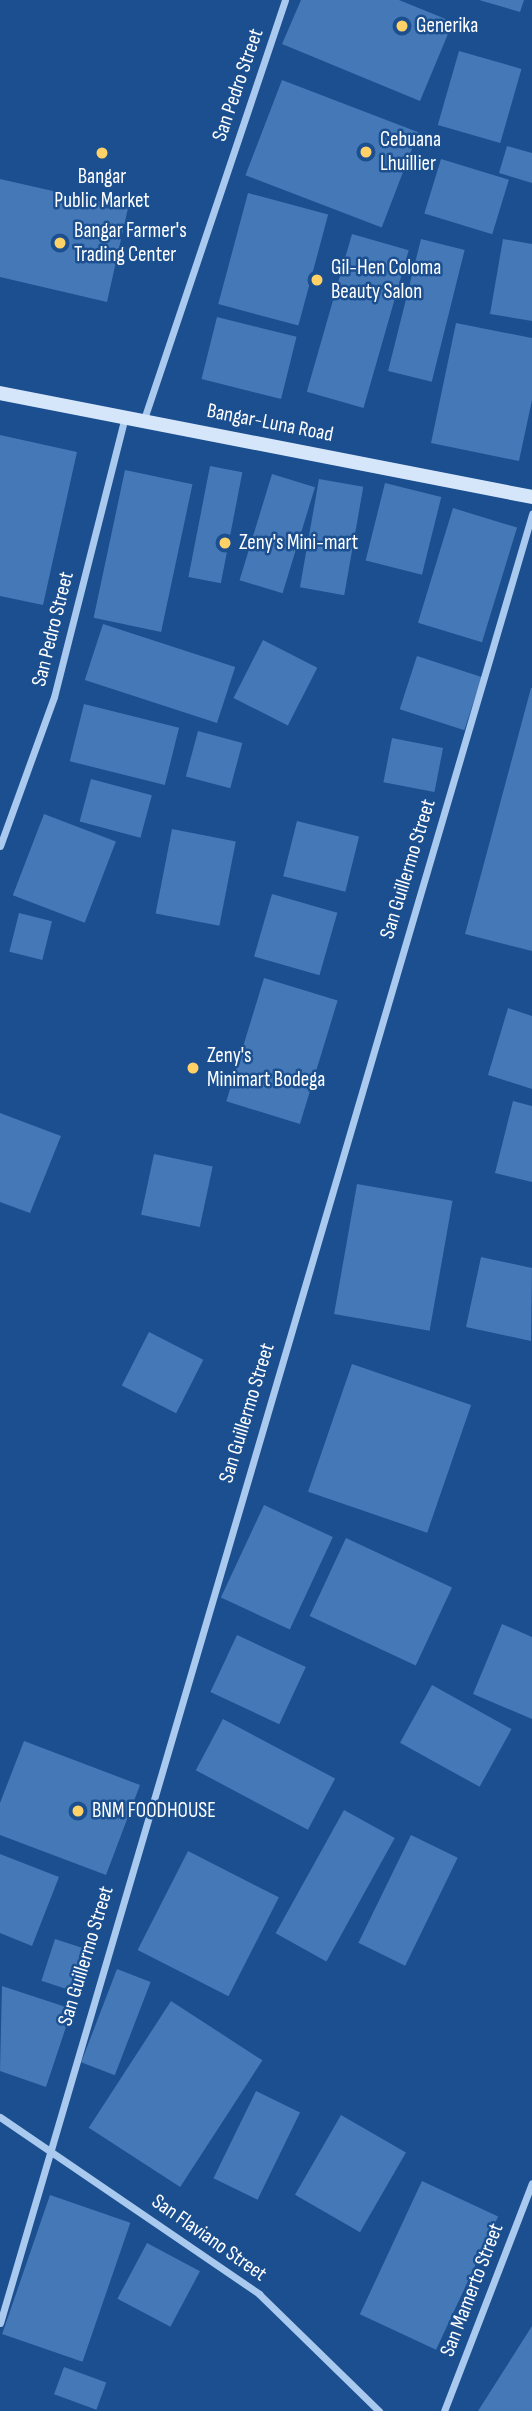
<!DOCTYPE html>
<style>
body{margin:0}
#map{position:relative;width:532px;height:2411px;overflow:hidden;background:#1b4f8f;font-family:"Sofia Sans Condensed",sans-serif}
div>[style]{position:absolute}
.building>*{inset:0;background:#4478b7;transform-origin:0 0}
.street>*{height:7px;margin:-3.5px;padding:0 3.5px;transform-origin:3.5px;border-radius:3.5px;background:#a9c9ee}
.secondary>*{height:14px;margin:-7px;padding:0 7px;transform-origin:7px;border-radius:7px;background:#d6e6fa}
.dots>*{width:19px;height:19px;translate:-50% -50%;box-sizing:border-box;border:4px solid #1b4f8f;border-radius:50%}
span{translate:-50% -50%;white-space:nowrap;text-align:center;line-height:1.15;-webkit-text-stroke:5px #1b4f8f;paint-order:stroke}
.poi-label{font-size:21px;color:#fff}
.left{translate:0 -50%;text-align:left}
.street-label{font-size:21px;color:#fff}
</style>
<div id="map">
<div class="building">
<div style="clip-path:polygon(301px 0,399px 0,453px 22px,420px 101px,282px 44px)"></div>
<div style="clip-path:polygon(479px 0,524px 0,520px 12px)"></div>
<div style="left:459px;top:51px;width:65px;height:77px;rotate:16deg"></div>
<div style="left:282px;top:80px;width:146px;height:102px;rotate:21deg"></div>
<div style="clip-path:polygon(507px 146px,532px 153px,532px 183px,499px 173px)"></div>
<div style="left:441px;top:159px;width:71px;height:57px;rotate:17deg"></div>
<div style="clip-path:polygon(0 179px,128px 208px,107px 302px,0 277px)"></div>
<div style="left:248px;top:193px;width:83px;height:115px;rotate:15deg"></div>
<div style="left:352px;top:234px;width:59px;height:164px;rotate:16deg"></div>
<div style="left:421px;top:239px;width:45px;height:136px;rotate:14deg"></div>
<div style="clip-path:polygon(503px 239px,532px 244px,532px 321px,490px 314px)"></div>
<div style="left:217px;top:317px;width:82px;height:64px;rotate:14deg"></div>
<div style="clip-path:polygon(456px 323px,532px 338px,532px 400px,519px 461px,431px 443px)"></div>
<div style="clip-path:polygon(0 435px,77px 452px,43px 605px,0 596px)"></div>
<div style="left:210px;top:466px;width:33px;height:113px;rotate:11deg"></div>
<div style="left:125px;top:470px;width:69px;height:151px;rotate:12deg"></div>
<div style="left:272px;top:474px;width:45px;height:111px;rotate:17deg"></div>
<div style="left:319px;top:479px;width:45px;height:110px;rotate:10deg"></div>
<div style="left:385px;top:483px;width:58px;height:80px;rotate:14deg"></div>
<div style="left:453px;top:508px;width:67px;height:120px;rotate:17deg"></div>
<div style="left:103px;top:624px;width:139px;height:59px;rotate:18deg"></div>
<div style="left:263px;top:640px;width:61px;height:65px;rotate:27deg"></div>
<div style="left:417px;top:656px;width:68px;height:56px;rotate:18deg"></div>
<div style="clip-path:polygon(531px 688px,532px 688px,532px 951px,465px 934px)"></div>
<div style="left:84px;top:704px;width:98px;height:59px;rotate:14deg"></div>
<div style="left:198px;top:731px;width:46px;height:47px;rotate:15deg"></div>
<div style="left:392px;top:738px;width:52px;height:45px;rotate:11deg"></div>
<div style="left:91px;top:779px;width:63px;height:44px;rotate:15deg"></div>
<div style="left:44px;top:814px;width:77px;height:87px;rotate:21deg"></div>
<div style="left:297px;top:821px;width:64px;height:57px;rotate:14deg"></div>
<div style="left:172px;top:829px;width:65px;height:86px;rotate:11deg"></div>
<div style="left:272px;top:894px;width:68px;height:65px;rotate:16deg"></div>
<div style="left:19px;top:913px;width:34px;height:40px;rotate:14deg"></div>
<div style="left:264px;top:978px;width:77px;height:129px;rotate:17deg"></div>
<div style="clip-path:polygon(508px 1008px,532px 1016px,532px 1089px,488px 1075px)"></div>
<div style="clip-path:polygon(513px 1101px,532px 1106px,532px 1182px,495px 1173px)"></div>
<div style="clip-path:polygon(0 1113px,61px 1136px,30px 1213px,0 1202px)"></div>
<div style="left:154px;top:1154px;width:60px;height:62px;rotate:12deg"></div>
<div style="left:357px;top:1184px;width:97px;height:132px;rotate:10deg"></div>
<div style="clip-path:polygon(481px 1257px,532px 1268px,531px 1341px,466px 1327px)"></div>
<div style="left:149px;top:1332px;width:61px;height:60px;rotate:27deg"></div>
<div style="left:352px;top:1364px;width:126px;height:135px;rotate:19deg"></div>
<div style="left:264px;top:1505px;width:76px;height:102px;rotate:25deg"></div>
<div style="left:346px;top:1538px;width:117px;height:86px;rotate:25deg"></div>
<div style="clip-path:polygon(502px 1624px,532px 1637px,532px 1719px,473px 1694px)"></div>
<div style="left:237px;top:1635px;width:76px;height:63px;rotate:25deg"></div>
<div style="left:432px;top:1685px;width:91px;height:66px;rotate:29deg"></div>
<div style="left:223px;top:1719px;width:127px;height:58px;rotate:28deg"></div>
<div style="clip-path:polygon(24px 1741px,140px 1785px,106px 1875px,0 1835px,0 1803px)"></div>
<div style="left:344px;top:1810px;width:58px;height:141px;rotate:29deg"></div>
<div style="left:411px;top:1835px;width:52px;height:120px;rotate:26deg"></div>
<div style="left:188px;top:1851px;width:102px;height:111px;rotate:27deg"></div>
<div style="clip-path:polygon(0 1854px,59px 1877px,32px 1946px,0 1933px)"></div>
<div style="left:55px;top:1939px;width:39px;height:44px;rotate:18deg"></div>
<div style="left:117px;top:1969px;width:36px;height:100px;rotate:21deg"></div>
<div style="clip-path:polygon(2px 1986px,72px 2009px,46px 2087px,0 2071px)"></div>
<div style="left:171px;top:2001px;width:109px;height:151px;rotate:33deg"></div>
<div style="left:256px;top:2091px;width:49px;height:97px;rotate:26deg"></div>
<div style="left:341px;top:2115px;width:75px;height:92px;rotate:30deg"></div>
<div style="left:422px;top:2181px;width:84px;height:147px;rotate:25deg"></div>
<div style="left:50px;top:2195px;width:85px;height:147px;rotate:19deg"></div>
<div style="left:147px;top:2243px;width:60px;height:63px;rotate:28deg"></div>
<div style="clip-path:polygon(532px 2326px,532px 2411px,478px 2411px)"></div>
<div style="left:64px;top:2367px;width:45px;height:29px;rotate:20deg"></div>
</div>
<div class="street">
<div style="left:144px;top:419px;width:442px;rotate:-71.4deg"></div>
<div style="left:0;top:846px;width:158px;rotate:-70.1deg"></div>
<div style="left:54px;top:697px;width:289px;rotate:-75.8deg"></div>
<div style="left:0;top:2117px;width:314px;rotate:34.3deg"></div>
<div style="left:259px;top:2294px;width:168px;rotate:44.3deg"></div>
<div style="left:0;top:2323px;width:1886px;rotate:-73.61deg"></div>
<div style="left:444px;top:2411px;width:244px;rotate:-68.9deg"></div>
</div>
<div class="secondary">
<div style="left:0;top:393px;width:542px;rotate:11.06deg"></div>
</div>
<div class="dots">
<div style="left:402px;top:26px;background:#ffd166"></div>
<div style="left:366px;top:152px;background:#ffd166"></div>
<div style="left:102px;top:153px;background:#ffd166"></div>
<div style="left:60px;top:243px;background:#ffd166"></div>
<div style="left:317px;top:280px;background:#ffd166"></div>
<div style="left:225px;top:543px;background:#ffd166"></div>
<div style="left:193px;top:1068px;background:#ffd166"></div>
<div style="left:78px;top:1811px;background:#ffd166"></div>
</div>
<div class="poi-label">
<span class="left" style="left:416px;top:26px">Generika</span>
<span class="left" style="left:380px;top:152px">Cebuana<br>Lhuillier</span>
<span style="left:102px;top:189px">Bangar<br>Public Market</span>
<span class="left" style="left:74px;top:243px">Bangar Farmer's<br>Trading Center</span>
<span class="left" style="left:331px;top:280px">Gil-Hen Coloma<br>Beauty Salon</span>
<span class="left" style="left:239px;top:543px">Zeny's Mini-mart</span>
<span class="left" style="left:207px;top:1068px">Zeny's<br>Minimart Bodega</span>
<span class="left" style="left:92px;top:1811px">BNM FOODHOUSE</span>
</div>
<div class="street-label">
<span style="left:238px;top:85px;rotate:-71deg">San Pedro Street</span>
<span style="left:270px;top:423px;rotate:11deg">Bangar-Luna Road</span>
<span style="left:53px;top:629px;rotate:-76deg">San Pedro Street</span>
<span style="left:408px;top:869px;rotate:-73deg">San Guillermo Street</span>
<span style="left:247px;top:1413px;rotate:-73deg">San Guillermo Street</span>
<span style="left:86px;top:1956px;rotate:-73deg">San Guillermo Street</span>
<span style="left:209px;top:2238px;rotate:35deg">San Flaviano Street</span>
<span style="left:472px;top:2290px;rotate:-69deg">San Mamerto Street</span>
</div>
</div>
